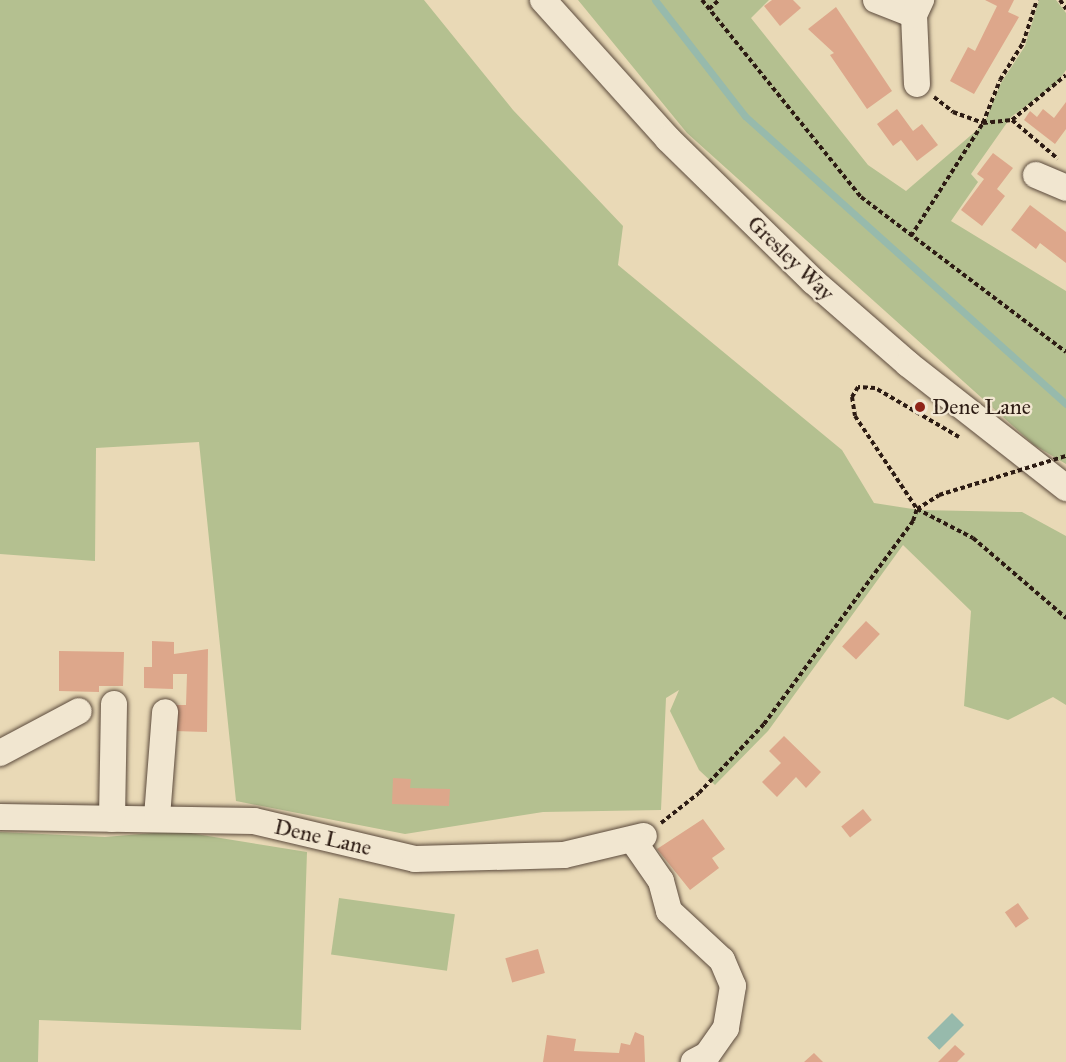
<!DOCTYPE html>
<style>
body{margin:0}
#map{position:relative;width:1066px;height:1062px;overflow:hidden;background:#e9d9b6;font-family:"IM FELL Great Primer",serif}
div>[style]{position:absolute}
.green>*{inset:0;background:#b4c090;transform-origin:0 0}
.water>*{inset:0;background:#97baac;transform-origin:0 0}
.stream>*{height:7px;margin:-3.5px;padding:0 3.5px;transform-origin:3.5px;border-radius:3.5px;background:#97baac}
.building>*{inset:0;background:#dda78b;transform-origin:0 0}
.path>*{height:4px;margin-top:-2px;transform-origin:0;background:repeating-linear-gradient(90deg,#2c1b13 0 4.5px,transparent 0 7.5px)}
.roads{filter:drop-shadow(0 0 2px #5b4a3c) drop-shadow(0 0 2px #5b4a3c)}
.minor>*{height:26px;margin:-13px;padding:0 13px;transform-origin:13px;border-radius:13px;background:#f1e6d0}
.path-bridge>*{height:4px;margin-top:-2px;transform-origin:0;background:repeating-linear-gradient(90deg,#2c1b13 0 4.5px,transparent 0 7.5px)}
.dots>*{width:16px;height:16px;translate:-50% -50%;box-sizing:border-box;border:3px solid #f1e6d0;border-radius:50%}
span{translate:-50% -50%;white-space:nowrap;text-align:center;line-height:1.15;-webkit-text-stroke:4.5px #f1e6d0;paint-order:stroke}
.street-label{font-size:22px;color:#2c1b13}
.poi-label{font-size:22px;color:#2c1b13}
.left{translate:0 -50%;text-align:left}
</style>
<div id="map">
<div class="green">
<div style="clip-path:polygon(0 0,424px 0,513px 110px,623px 226px,618px 265px,842px 450px,874px 503px,919px 510px,1022px 512px,1066px 536px,1066px 705px,1053px 697px,1008px 720px,964px 706px,971px 611px,903px 545px,768px 731px,715px 785px,699px 770px,670px 711px,679px 690px,666px 698px,661px 810px,543px 812px,405px 834px,236px 801px,199px 442px,96px 448px,95px 561px,0 554px)"></div>
<div style="clip-path:polygon(578px 0,769px 0,751px 18px,868px 165px,906px 191px,984px 124px,1001px 83px,1025px 46px,1039px 0,1056px 0,1066px 13px,1066px 70px,1057px 83px,1011px 117px,971px 174px,978px 182px,951px 221px,1066px 291px,1066px 464px,1034px 445px,687px 133px)"></div>
<div style="clip-path:polygon(177px 831px,307px 852px,301px 1030px,39px 1020px,38px 1062px,0 1062px,0 832px,105px 837px)"></div>
<div style="left:339px;top:898px;width:117px;height:57px;rotate:8deg"></div>
</div>
<div class="water">
<div style="left:952px;top:1013px;width:17px;height:35px;rotate:45deg"></div>
</div>
<div class="stream">
<div style="left:655px;top:0;width:147px;rotate:52.2deg"></div>
<div style="left:745px;top:116px;width:431px;rotate:41.9deg"></div>
</div>
<div class="building">
<div style="clip-path:polygon(772px 0,793px 0,801px 8px,780px 26px,764px 6px)"></div>
<div style="clip-path:polygon(985px 0,1014px 0,1008px 12px,1019px 17px,974px 94px,950px 81px,968px 47px,975px 51px,997px 6px)"></div>
<div style="clip-path:polygon(836px 7px,892px 91px,867px 109px,830px 55px,834px 53px,808px 29px)"></div>
<div style="clip-path:polygon(1066px 102px,1066px 129px,1055px 144px,1024px 120px,1030px 111px,1037px 117px,1043px 109px,1054px 118px)"></div>
<div style="clip-path:polygon(897px 109px,913px 131px,922px 124px,938px 145px,917px 161px,901px 140px,893px 146px,877px 124px)"></div>
<div style="clip-path:polygon(993px 153px,1013px 168px,997px 189px,1005px 196px,982px 226px,961px 210px,984px 179px,977px 174px)"></div>
<div style="clip-path:polygon(1030px 205px,1066px 232px,1066px 263px,1040px 243px,1036px 249px,1011px 230px)"></div>
<div style="left:866px;top:621px;width:19px;height:35px;rotate:43deg"></div>
<div style="clip-path:polygon(152px 641px,174px 642px,174px 654px,208px 649px,207px 732px,174px 731px,175px 705px,186px 705px,187px 674px,173px 674px,173px 689px,144px 688px,144px 667px,152px 667px)"></div>
<div style="clip-path:polygon(59px 651px,124px 652px,123px 686px,99px 686px,99px 692px,59px 691px)"></div>
<div style="clip-path:polygon(784px 736px,821px 772px,806px 788px,796px 777px,777px 797px,762px 782px,781px 763px,769px 751px)"></div>
<div style="clip-path:polygon(393px 778px,411px 779px,410px 788px,450px 789px,449px 806px,392px 804px)"></div>
<div style="left:863px;top:809px;width:14px;height:28px;rotate:51deg"></div>
<div style="clip-path:polygon(703px 819px,725px 849px,712px 858px,719px 868px,690px 890px,657px 849px)"></div>
<div style="left:1018px;top:903px;width:19px;height:16px;rotate:55deg"></div>
<div style="left:538px;top:949px;width:25px;height:34px;rotate:74deg"></div>
<div style="clip-path:polygon(635px 1032px,644px 1036px,645px 1062px,543px 1062px,547px 1035px,576px 1039px,574px 1051px,619px 1053px,621px 1043px,630px 1045px)"></div>
<div style="clip-path:polygon(955px 1045px,965px 1054px,957px 1062px,938px 1062px)"></div>
<div style="clip-path:polygon(814px 1053px,823px 1062px,804px 1062px)"></div>
</div>
<div class="path">
<div style="left:702px;top:0;width:253px;rotate:51.1deg"></div>
<div style="left:861px;top:197px;width:257px;rotate:37.1deg"></div>
<div style="left:1060px;top:0;width:11px;rotate:56deg"></div>
<div style="left:709px;top:9px;width:13px;rotate:-42deg"></div>
<div style="left:934px;top:97px;width:24px;rotate:38deg"></div>
<div style="left:953px;top:112px;width:32px;rotate:20deg"></div>
<div style="left:983px;top:123px;width:29px;rotate:-6deg"></div>
<div style="left:1012px;top:120px;width:60px;rotate:40.3deg"></div>
<div style="left:1012px;top:120px;width:70px;rotate:-39.8deg"></div>
<div style="left:911px;top:236px;width:134px;rotate:-57.5deg"></div>
<div style="left:983px;top:123px;width:46px;rotate:-68.4deg"></div>
<div style="left:1000px;top:80px;width:44px;rotate:-58.1deg"></div>
<div style="left:1023px;top:43px;width:45px;rotate:-72deg"></div>
<div style="left:959px;top:437px;width:97px;rotate:-149.7deg"></div>
<div style="left:875px;top:388px;width:17px;rotate:-177deg"></div>
<div style="left:858px;top:387px;width:12px;rotate:121deg"></div>
<div style="left:852px;top:397px;width:19px;rotate:81deg"></div>
<div style="left:855px;top:416px;width:112px;rotate:56.3deg"></div>
<div style="left:917px;top:509px;width:63px;rotate:27.4deg"></div>
<div style="left:973px;top:538px;width:123px;rotate:40.7deg"></div>
<div style="left:661px;top:823px;width:48px;rotate:-38.3deg"></div>
<div style="left:699px;top:793px;width:95px;rotate:-46.7deg"></div>
<div style="left:764px;top:724px;width:252px;rotate:-53.7deg"></div>
<div style="left:913px;top:521px;width:13px;rotate:-72deg"></div>
<div style="left:917px;top:509px;width:26px;rotate:-32deg"></div>
</div>
<div class="roads">
<div class="minor">
<div style="left:543px;top:0;width:187px;rotate:48deg"></div>
<div style="left:668px;top:139px;width:203px;rotate:44.4deg"></div>
<div style="left:813px;top:281px;width:126px;rotate:41.1deg"></div>
<div style="left:908px;top:364px;width:201px;rotate:38.1deg"></div>
<div style="left:876px;top:0;width:41px;rotate:21.5deg"></div>
<div style="left:917px;top:84px;width:69px;rotate:-92.5deg"></div>
<div style="left:914px;top:15px;width:17px;rotate:-65deg"></div>
<div style="left:1036px;top:175px;width:33px;rotate:23deg"></div>
<div style="left:0;top:753px;width:89px;rotate:-28deg"></div>
<div style="left:0;top:817px;width:254px;rotate:0.9deg"></div>
<div style="left:254px;top:821px;width:165px;rotate:13.3deg"></div>
<div style="left:415px;top:859px;width:149px;rotate:-1.5deg"></div>
<div style="left:564px;top:855px;width:82px;rotate:-13.4deg"></div>
<div style="left:157px;top:817px;width:105px;rotate:-85.6deg"></div>
<div style="left:112px;top:819px;width:115px;rotate:-89deg"></div>
<div style="left:634px;top:842px;width:47px;rotate:55.3deg"></div>
<div style="left:661px;top:881px;width:31px;rotate:75deg"></div>
<div style="left:669px;top:911px;width:72px;rotate:42.8deg"></div>
<div style="left:722px;top:960px;width:28px;rotate:67deg"></div>
<div style="left:733px;top:986px;width:43px;rotate:99.5deg"></div>
<div style="left:726px;top:1028px;width:33px;rotate:125deg"></div>
<div style="left:707px;top:1055px;width:15px;rotate:152deg"></div>
</div>
</div>
<div class="path-bridge">
<div style="left:939px;top:495px;width:133px;rotate:-17.1deg"></div>
</div>
<div class="dots">
<div style="left:920px;top:407px;background:#8f2418"></div>
</div>
<div class="street-label">
<span style="left:791px;top:258px;rotate:44deg">Gresley Way</span>
<span style="left:323px;top:837px;rotate:13deg">Dene Lane</span>
</div>
<div class="poi-label">
<span class="left" style="left:932px;top:407px">Dene Lane</span>
</div>
</div>
